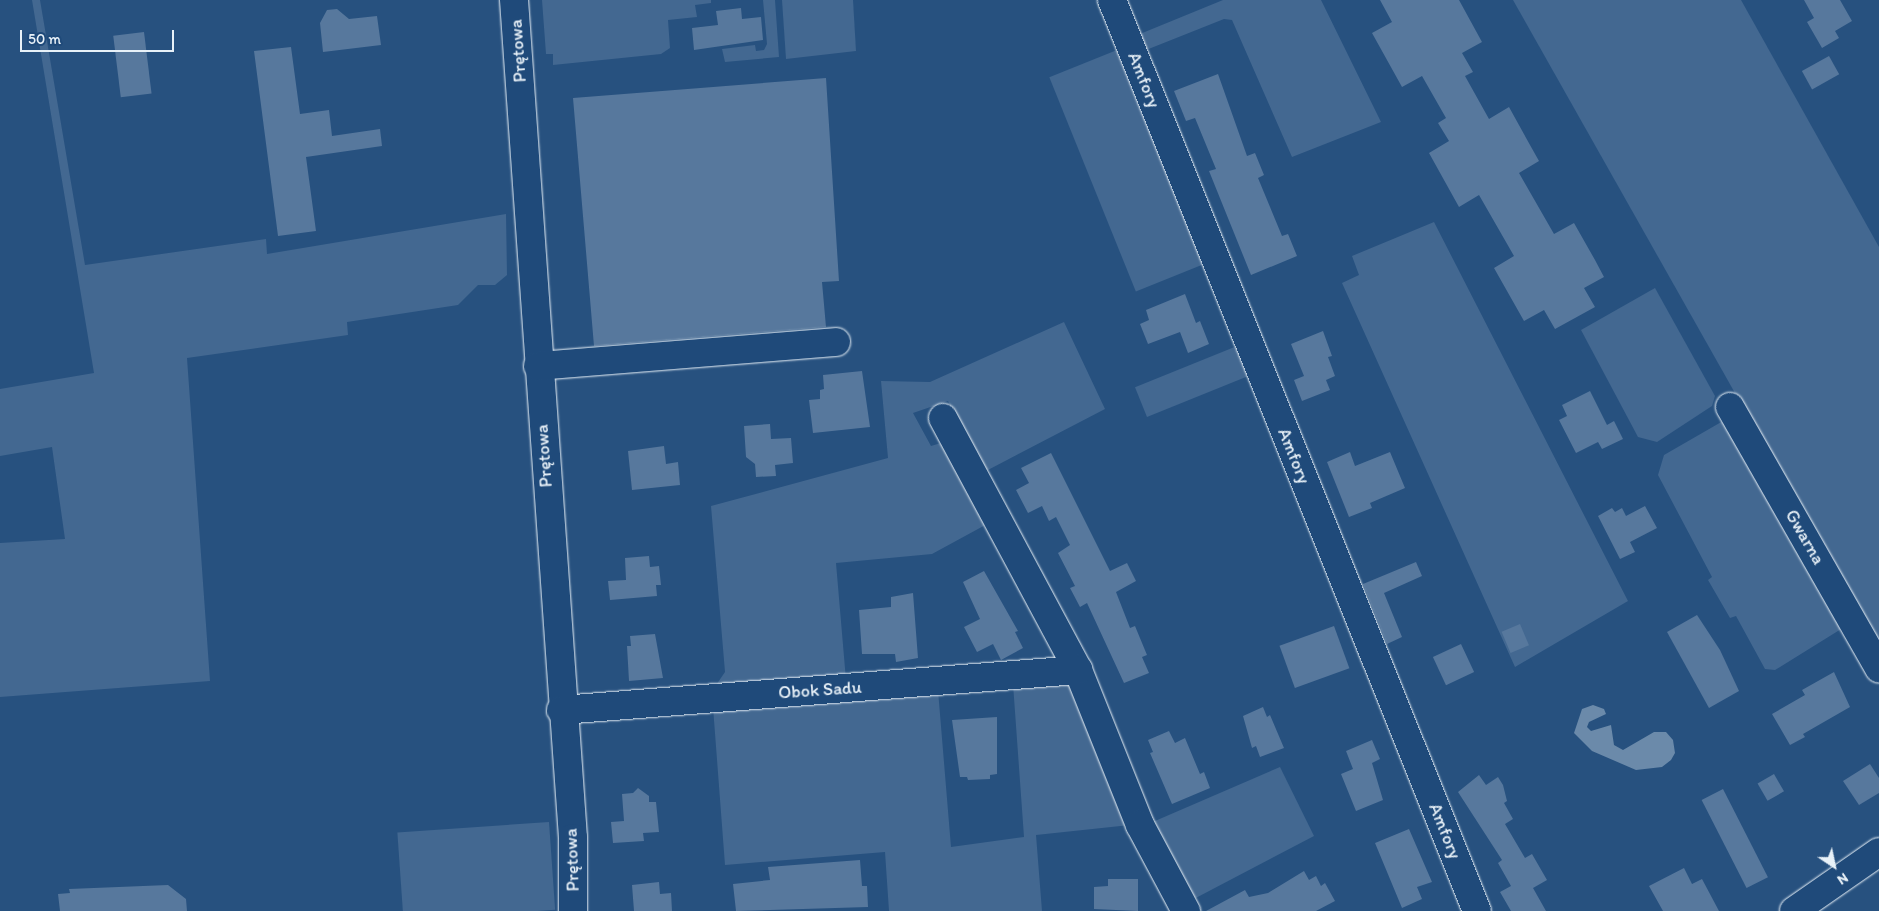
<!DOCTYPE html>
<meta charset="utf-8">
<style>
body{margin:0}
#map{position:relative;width:1879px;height:911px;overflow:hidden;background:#27517f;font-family:Itim,sans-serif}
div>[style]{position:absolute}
.green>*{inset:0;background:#436891;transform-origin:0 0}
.water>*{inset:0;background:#6b8aaa}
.building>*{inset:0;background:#57789d;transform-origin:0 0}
.roads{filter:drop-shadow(0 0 1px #e8f1f8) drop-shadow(0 0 1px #e8f1f8)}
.minor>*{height:28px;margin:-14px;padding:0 14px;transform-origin:14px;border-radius:14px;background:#1f4a7a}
span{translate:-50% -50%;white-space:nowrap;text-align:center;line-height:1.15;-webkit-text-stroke:5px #1f4a7a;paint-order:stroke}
.street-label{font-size:18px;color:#e8f1f8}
.north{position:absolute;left:1809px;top:841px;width:50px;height:50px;-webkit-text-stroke:4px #1f4a7a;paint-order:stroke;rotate:146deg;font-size:14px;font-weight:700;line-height:20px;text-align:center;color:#e8f1f8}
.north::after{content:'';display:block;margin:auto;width:18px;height:22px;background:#e8f1f8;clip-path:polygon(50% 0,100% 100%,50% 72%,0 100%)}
.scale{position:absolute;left:20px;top:30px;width:154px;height:22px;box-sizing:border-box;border:2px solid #e8f1f8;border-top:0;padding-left:6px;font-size:15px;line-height:18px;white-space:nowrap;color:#e8f1f8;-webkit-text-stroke:4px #1f4a7a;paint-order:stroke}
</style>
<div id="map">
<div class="green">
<div style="clip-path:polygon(32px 0,40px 0,85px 265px,266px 239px,267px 254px,506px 214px,507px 275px,495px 285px,478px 285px,458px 305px,347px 322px,348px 335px,187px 358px,210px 681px,0 697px,0 543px,65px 539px,52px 447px,0 456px,0 389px,94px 373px)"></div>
<div style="clip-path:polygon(542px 0,711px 0,711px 3px,695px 5px,697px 17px,668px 20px,670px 48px,661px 54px,553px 65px,553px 54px,546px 54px)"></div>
<div style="clip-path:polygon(763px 0,775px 0,779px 57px,725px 62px,722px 49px,755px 45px,756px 51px,764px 50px,767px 44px)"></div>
<div style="clip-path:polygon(782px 0,853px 0,856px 51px,786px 59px)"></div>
<div style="clip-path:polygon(1223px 0,1321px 0,1381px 122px,1292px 157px,1232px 20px,1224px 19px,1141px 52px,1135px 36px)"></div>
<div style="clip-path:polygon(1513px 0,1741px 0,1879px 247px,1879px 648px)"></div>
<div style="left:1117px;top:50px;width:231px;height:73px;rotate:68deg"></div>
<div style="clip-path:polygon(1434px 222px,1628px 601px,1515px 667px,1342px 283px,1359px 275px,1352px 256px)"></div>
<div style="clip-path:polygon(1655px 288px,1715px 396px,1712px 406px,1657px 442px,1638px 437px,1581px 330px)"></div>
<div style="clip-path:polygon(1064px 322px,1105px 409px,986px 471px,948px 401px,913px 413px,931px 446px,944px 442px,989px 523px,932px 554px,836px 563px,846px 680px,712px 691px,725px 672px,711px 506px,888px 458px,881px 381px,930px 382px)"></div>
<div style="left:1237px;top:346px;width:32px;height:110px;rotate:68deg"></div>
<div style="clip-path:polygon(1723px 421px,1846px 626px,1775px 670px,1765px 669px,1736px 616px,1730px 618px,1708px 580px,1712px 577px,1658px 475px,1664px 455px)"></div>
<div style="clip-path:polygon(1068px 681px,1130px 825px,1036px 835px,1042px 911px,889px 911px,885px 852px,725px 865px,713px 707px,938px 690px,951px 847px,1024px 837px,1013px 684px)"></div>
<div style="clip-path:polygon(1280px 767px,1314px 836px,1190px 901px,1148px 824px)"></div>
<div style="left:549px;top:822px;width:88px;height:152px;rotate:86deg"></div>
</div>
<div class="water">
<div style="clip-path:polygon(1593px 705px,1604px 709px,1606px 714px,1589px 722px,1587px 727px,1591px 731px,1611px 725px,1614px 745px,1623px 750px,1654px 732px,1666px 732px,1673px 740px,1675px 753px,1671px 760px,1662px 767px,1636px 770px,1592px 751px,1574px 733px,1582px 709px)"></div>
</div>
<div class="building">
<div style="clip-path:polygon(1380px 0,1459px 0,1482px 42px,1462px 53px,1473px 72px,1465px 76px,1489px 119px,1509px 107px,1530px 145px,1539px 161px,1519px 173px,1554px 234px,1574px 223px,1595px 260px,1604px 277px,1584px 288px,1595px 307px,1555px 329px,1544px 310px,1524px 321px,1494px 268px,1514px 256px,1479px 195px,1459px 207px,1429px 153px,1449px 141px,1438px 123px,1446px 118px,1422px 76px,1402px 87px,1372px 33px,1392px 22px)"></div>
<div style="clip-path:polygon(1804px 0,1840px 0,1852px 21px,1835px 31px,1839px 38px,1822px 48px,1807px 22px,1814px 18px)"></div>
<div style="clip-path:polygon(741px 8px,742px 19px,761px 17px,763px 40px,694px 50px,692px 28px,718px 25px,716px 11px)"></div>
<div style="clip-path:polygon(337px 9px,349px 19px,377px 16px,381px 45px,323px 52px,320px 23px,327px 10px)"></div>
<div style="left:144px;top:32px;width:62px;height:31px;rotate:83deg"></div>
<div style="clip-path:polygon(291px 47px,300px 114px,329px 110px,332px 136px,380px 129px,382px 146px,306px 157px,316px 231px,278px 236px,254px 51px)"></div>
<div style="left:1829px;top:56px;width:21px;height:31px;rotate:61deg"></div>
<div style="clip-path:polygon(1218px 74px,1247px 156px,1255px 153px,1264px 175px,1258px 178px,1282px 236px,1288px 234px,1297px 256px,1251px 275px,1209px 171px,1216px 169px,1195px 118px,1186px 121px,1174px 91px)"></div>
<div style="clip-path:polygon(826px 78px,839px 281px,822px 282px,826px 327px,594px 346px,573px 98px)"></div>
<div style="clip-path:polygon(1185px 294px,1196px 323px,1200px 321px,1209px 344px,1188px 353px,1180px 332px,1148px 344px,1140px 324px,1149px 320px,1146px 310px)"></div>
<div style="clip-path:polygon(1323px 331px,1332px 356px,1328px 357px,1335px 376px,1326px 380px,1330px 390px,1302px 401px,1294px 380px,1304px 376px,1291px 344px)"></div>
<div style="clip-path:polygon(862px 371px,870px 427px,813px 433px,809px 400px,820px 399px,820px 390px,824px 389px,823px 375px)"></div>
<div style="clip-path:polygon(1590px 391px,1607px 425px,1614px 421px,1623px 439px,1602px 449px,1598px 442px,1576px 453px,1559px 420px,1567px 416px,1562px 405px)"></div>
<div style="clip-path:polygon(770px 424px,771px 439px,791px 438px,793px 463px,775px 465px,776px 476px,756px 477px,755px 464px,746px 457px,744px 426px)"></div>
<div style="clip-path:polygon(664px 446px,666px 464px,678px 462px,680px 485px,632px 490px,628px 451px)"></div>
<div style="clip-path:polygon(1350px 452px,1355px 466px,1390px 452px,1405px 488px,1370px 503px,1372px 508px,1349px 517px,1327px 462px)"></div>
<div style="clip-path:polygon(1051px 453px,1110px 571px,1127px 563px,1136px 581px,1116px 592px,1130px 628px,1135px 626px,1147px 655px,1142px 657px,1149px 673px,1124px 683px,1087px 603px,1080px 607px,1070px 588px,1075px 586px,1058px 553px,1070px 545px,1056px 517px,1049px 521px,1042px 506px,1028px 513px,1016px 490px,1029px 483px,1021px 468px)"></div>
<div style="clip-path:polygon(1645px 506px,1657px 528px,1630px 542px,1635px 552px,1620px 559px,1598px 516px,1612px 508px,1615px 512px,1622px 508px,1626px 516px)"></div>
<div style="clip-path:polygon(649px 556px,650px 567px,659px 566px,661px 585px,656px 585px,657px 596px,610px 600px,608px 581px,626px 580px,625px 558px)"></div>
<div style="clip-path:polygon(1416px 562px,1422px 576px,1384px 593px,1402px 637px,1387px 644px,1363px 584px)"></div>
<div style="clip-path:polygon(984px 571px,1018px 631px,1015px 632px,1023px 648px,1001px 660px,993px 644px,977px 652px,964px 627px,980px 619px,963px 582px)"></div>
<div style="clip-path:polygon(913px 593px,918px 658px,896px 662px,895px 654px,862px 654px,859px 610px,891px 607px,891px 597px)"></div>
<div style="clip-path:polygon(1697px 615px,1720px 650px,1739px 691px,1709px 708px,1667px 632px)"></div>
<div style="left:1520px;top:624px;width:23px;height:20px;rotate:67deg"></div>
<div style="left:1334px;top:626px;width:45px;height:58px;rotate:70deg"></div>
<div style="clip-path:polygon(655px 634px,663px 678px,629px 681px,627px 646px,631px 646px,630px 636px)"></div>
<div style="left:1461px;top:644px;width:31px;height:31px;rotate:65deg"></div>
<div style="clip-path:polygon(1834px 672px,1850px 707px,1803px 734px,1805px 737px,1790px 745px,1772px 714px,1805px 695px,1802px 690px)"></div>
<div style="clip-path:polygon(1263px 707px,1267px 717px,1270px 715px,1284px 748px,1260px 757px,1256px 746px,1252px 748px,1243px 716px)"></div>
<div style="clip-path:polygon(997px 717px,997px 774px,990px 775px,990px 779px,968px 780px,967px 777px,960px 777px,952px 720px)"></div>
<div style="clip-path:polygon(1169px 731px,1175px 743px,1185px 738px,1200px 774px,1204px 772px,1210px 788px,1172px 804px,1150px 753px,1153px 752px,1148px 740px)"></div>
<div style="clip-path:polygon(1372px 740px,1380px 759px,1372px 763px,1383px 800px,1356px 811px,1341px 774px,1353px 769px,1346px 751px)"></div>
<div style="clip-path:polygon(1870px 764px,1879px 778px,1879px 793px,1859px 805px,1843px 781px)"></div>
<div style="left:1774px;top:774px;width:20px;height:19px;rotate:60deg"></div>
<div style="clip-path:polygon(1479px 775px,1486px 785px,1498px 777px,1503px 785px,1507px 801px,1504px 803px,1513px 819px,1505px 824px,1525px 858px,1532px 854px,1547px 880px,1533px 888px,1546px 911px,1511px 911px,1500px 892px,1511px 886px,1498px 863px,1502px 860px,1458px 792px)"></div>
<div style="clip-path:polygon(638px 788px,649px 796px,649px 802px,656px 802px,659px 832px,643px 833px,644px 841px,613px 843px,611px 822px,624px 821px,622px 794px,633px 793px)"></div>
<div style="left:1723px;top:789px;width:99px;height:24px;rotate:63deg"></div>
<div style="clip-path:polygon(1409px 829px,1432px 882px,1417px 887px,1422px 899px,1402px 908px,1375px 843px)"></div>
<div style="clip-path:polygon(860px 860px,862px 886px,867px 886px,868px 907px,736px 911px,733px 884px,770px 880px,768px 867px)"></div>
<div style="clip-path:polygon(1684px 868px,1692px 884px,1702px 879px,1719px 911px,1663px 911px,1649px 886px)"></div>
<div style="clip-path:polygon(1304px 871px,1309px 880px,1316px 876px,1321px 886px,1325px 883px,1335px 901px,1316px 911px,1206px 911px,1245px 890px,1249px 897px,1268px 893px)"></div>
<div style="clip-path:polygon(1108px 879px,1138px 879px,1138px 911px,1094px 909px,1094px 887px,1108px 886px)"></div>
<div style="clip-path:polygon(659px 882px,660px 894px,671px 893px,672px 911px,634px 911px,632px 885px)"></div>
<div style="clip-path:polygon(168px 885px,186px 899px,187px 911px,60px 911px,58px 894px,70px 893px,69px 889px)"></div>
</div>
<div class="roads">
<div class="minor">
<div style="left:514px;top:0;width:840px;rotate:85.97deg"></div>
<div style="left:573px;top:838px;width:73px;rotate:90deg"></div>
<div style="left:1112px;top:0;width:981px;rotate:68.17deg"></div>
<div style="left:538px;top:366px;width:299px;rotate:-4.6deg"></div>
<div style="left:1730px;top:407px;width:301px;rotate:60.3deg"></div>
<div style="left:943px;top:418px;width:286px;rotate:61.8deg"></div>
<div style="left:1078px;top:670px;width:167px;rotate:68.2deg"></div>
<div style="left:1140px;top:825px;width:98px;rotate:61.9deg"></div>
<div style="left:561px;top:710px;width:519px;rotate:-4.42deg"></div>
<div style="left:1794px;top:911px;width:103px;rotate:-34.8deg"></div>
</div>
</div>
<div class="street-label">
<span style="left:518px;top:51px;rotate:-94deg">Prętowa</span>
<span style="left:1144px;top:80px;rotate:68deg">Amfory</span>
<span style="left:544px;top:456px;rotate:-94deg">Prętowa</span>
<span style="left:1294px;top:456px;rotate:68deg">Amfory</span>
<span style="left:1805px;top:537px;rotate:60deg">Gwarna</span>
<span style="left:820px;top:690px;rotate:-4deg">Obok Sadu</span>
<span style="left:1445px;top:831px;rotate:68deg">Amfory</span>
<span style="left:572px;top:860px;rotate:-92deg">Prętowa</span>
</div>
<div class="north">N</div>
<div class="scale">50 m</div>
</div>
